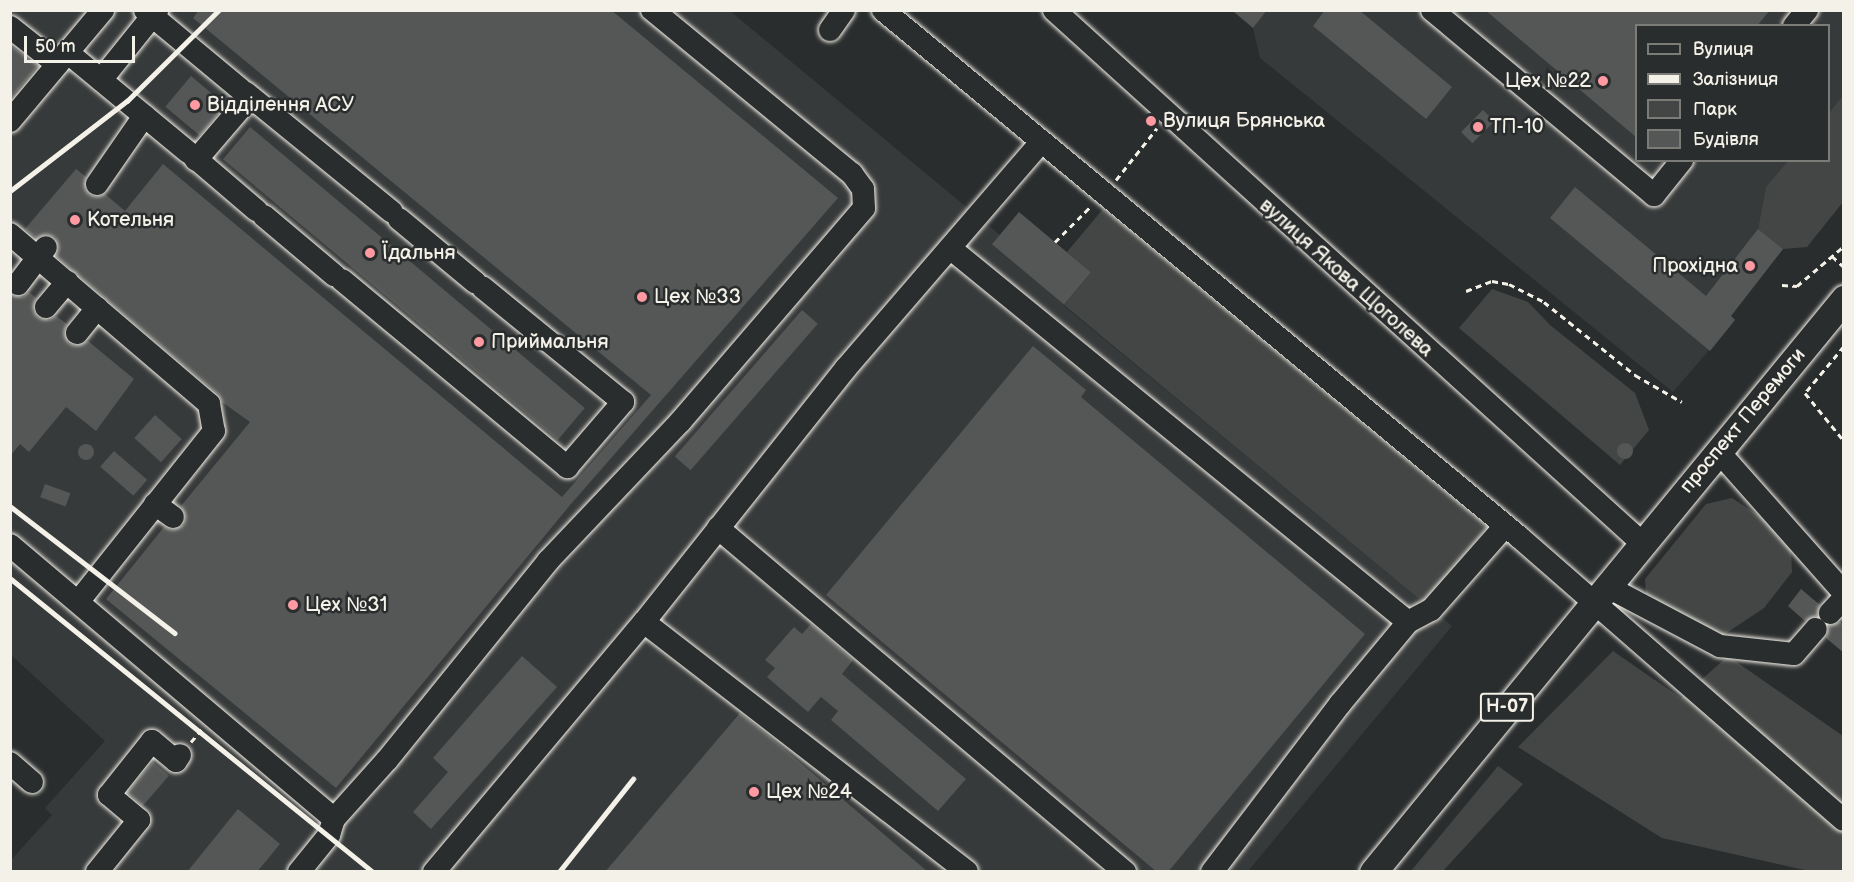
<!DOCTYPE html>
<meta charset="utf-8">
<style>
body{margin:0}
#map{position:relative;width:1854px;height:882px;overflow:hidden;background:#2a2d2e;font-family:"Balsamiq Sans",sans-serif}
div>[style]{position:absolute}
.built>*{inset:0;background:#373a3a}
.green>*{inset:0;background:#444645}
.building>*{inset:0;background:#555756;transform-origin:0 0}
.round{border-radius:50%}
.path>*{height:3px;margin-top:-1.5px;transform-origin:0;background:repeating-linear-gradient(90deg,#f4f1e8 0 6px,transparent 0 10.5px)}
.roads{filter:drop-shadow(0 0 2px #f4f1e8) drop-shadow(0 0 2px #f4f1e8)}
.minor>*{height:22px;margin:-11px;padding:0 11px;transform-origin:11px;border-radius:11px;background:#2a2d2e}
.major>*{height:27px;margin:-13.5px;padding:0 13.5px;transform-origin:13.5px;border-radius:13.5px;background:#2a2d2e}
.rail>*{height:4.5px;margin:-2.25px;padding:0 2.25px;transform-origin:2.25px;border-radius:2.25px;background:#f4f1e8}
.dots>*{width:16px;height:16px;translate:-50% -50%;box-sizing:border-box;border:3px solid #2a2d2e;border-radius:50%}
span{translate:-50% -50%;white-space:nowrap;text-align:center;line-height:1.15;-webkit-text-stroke:5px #2a2d2e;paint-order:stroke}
.shield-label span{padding:2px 4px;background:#2a2d2e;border:2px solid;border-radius:4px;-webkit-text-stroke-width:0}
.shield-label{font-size:18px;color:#f4f1e8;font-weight:700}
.poi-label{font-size:20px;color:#f4f1e8}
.right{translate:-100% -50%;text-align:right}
.left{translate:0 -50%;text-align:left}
.street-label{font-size:20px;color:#f4f1e8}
.frame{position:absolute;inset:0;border:12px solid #f4f1e8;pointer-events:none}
.legend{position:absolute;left:1635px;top:24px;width:195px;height:138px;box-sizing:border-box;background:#2a2d2e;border:2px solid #7b7b78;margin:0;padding:8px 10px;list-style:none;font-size:18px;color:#f4f1e8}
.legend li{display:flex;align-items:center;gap:12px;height:30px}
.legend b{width:30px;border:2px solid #7b7b78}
.scale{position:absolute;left:24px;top:36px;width:111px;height:27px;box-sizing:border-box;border:3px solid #f4f1e8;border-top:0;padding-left:8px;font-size:18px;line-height:21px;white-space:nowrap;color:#f4f1e8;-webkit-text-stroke:4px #2a2d2e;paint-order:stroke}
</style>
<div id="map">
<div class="built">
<div style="clip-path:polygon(10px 11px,730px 11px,1000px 235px,1019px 212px,1091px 273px,1064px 306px,1452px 626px,1248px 871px,11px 871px,11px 860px,52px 815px,45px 808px,105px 741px,11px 655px)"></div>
<div style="clip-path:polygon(1232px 11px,1843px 11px,1843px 95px,1829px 113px,1828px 26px,1636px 26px,1636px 160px,1788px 161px,1766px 188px,1758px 229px,1783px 249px,1731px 316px,1735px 320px,1673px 392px,1260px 58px,1253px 28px)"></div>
</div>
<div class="green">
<div style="clip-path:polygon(1843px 95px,1843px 202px,1807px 247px,1783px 249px,1758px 229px,1766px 187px,1788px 161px,1828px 160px,1829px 113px)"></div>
<div style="clip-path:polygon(1103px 209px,1487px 527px,1424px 603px,1064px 305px,1091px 273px,1067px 252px)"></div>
<div style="clip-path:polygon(1492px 289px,1528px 302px,1550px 325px,1635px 393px,1649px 430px,1620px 465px,1459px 328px)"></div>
<div style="clip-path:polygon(1732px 498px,1761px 517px,1791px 549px,1792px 572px,1764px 608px,1722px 636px,1646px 594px,1645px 579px,1706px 504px)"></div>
<div style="clip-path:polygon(1613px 651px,1681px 698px,1728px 656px,1843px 736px,1843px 871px,1809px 871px,1662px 838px,1518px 747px)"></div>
<div style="clip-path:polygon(1498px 766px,1523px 784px,1443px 871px,1411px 871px)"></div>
</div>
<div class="building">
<div style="clip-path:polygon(199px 10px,611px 10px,838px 198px,571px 504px,336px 788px,106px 599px,164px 527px,172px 530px,184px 525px,186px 518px,181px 506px,250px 422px,222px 402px,218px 394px,56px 256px,59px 248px,55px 237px,47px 234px,36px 238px,25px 229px,76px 169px,86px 177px,85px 189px,89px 195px,96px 197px,105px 194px,125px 211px,163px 164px,562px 497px,651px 395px,193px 18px)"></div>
<div style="clip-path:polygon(1232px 10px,1267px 10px,1253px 28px)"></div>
<div style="clip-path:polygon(1325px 10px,1359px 10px,1452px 87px,1426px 119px,1313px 26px)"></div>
<div style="clip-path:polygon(1485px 10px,1770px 10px,1757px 26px,1636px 26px,1636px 137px)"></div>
<div style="clip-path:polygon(10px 45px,38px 66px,10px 99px)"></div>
<div style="left:191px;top:76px;width:45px;height:40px;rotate:40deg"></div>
<div style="left:1483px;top:110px;width:16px;height:31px;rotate:45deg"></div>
<div style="left:250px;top:127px;width:437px;height:42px;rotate:40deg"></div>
<div style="clip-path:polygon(1575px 187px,1706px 296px,1758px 229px,1783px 249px,1731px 316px,1735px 320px,1710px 351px,1550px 218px)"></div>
<div style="left:1019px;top:212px;width:94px;height:42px;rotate:40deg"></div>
<div style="clip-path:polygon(29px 292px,36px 298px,33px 311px,38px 318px,50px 320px,56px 316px,67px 324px,64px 332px,68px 343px,76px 346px,88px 341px,134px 379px,96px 431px,66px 407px,29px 452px,20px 444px,10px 456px,10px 295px,23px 297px)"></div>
<div style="left:802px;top:310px;width:21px;height:194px;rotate:41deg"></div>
<div style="clip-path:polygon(1033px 346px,1086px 390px,1081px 397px,1365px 634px,1168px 872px,1157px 872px,826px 595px)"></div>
<div style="left:155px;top:415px;width:36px;height:31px;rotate:42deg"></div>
<div class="round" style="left:1617px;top:443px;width:16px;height:16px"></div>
<div class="round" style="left:78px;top:444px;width:16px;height:16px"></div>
<div style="left:114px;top:451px;width:44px;height:21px;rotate:41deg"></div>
<div style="left:45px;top:484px;width:27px;height:14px;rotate:20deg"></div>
<div style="clip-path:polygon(1801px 589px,1820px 605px,1817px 616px,1805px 621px,1788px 606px)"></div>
<div style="clip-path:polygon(1840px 622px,1844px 625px,1844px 653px,1826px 638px,1829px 626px)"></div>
<div style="clip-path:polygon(811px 624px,853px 660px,842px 674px,966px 779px,938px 811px,831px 720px,838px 711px,821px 697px,808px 712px,767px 677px,775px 668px,765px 660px,794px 627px,802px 634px)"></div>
<div style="clip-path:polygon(522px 656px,557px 687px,431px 829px,413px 812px,448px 772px,433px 758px)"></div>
<div style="clip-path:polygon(740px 713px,770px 737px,928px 872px,605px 872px)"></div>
<div style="left:153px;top:762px;width:21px;height:40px;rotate:41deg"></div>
<div style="clip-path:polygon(238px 809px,280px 844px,257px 872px,187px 872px)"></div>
</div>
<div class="path">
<div style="left:1116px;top:180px;width:66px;rotate:-51.7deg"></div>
<div style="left:1055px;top:242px;width:51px;rotate:-45deg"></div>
<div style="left:1832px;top:256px;width:16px;rotate:43deg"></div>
<div style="left:1782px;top:285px;width:15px;rotate:4deg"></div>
<div style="left:1797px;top:286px;width:62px;rotate:-40.4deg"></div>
<div style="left:1466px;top:291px;width:28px;rotate:-21deg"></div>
<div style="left:1492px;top:281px;width:17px;rotate:10deg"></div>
<div style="left:1509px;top:284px;width:39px;rotate:27deg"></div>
<div style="left:1544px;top:302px;width:117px;rotate:38.7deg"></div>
<div style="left:1635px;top:375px;width:54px;rotate:29.9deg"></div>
<div style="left:1844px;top:346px;width:61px;rotate:129.7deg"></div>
<div style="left:1805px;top:393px;width:62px;rotate:50.9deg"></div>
<div style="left:191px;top:742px;width:17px;rotate:-50deg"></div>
</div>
<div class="roads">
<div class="minor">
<div style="left:145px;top:10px;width:124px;rotate:39.7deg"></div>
<div style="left:883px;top:10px;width:825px;rotate:39.64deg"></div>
<div style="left:1518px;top:536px;width:432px;rotate:41.1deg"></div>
<div style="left:1054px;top:10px;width:794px;rotate:42.19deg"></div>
<div style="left:1432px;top:10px;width:289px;rotate:39.8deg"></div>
<div style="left:1654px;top:195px;width:45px;rotate:-51.3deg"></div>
<div style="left:1794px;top:26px;width:21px;rotate:-51deg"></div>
<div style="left:10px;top:27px;width:60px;rotate:38.2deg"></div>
<div style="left:830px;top:30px;width:24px;rotate:-55deg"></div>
<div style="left:67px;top:52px;width:157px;rotate:39.6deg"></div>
<div style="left:101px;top:80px;width:90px;rotate:-51.3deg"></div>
<div style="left:246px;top:93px;width:188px;rotate:39.2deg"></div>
<div style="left:10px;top:121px;width:145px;rotate:-50deg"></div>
<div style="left:194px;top:157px;width:82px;rotate:40.5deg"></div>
<div style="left:196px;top:160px;width:83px;rotate:-49.4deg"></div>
<div style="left:97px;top:184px;width:83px;rotate:-55.3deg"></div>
<div style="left:264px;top:216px;width:92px;rotate:40.1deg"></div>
<div style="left:399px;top:219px;width:99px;rotate:39.7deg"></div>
<div style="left:10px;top:234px;width:262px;rotate:40.5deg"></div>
<div style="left:209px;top:404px;width:27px;rotate:80deg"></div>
<div style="left:214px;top:431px;width:218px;rotate:128.5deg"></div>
<div style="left:950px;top:248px;width:591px;rotate:39.23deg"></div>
<div style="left:342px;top:280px;width:293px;rotate:39.7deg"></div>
<div style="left:567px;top:467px;width:86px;rotate:-49.3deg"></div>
<div style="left:623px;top:402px;width:181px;rotate:-140.8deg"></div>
<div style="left:18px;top:284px;width:46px;rotate:-52.9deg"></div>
<div style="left:46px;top:307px;width:33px;rotate:-50deg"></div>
<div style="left:77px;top:333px;width:32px;rotate:-51deg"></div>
<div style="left:1718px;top:451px;width:190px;rotate:48.4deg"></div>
<div style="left:155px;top:504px;width:22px;rotate:36deg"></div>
<div style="left:718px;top:528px;width:533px;rotate:40.2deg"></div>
<div style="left:10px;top:545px;width:424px;rotate:40.2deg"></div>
<div style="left:1606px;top:586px;width:129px;rotate:27.8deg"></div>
<div style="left:1720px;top:646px;width:74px;rotate:6.2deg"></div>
<div style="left:1794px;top:654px;width:33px;rotate:-49deg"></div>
<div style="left:1830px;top:613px;width:21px;rotate:-47deg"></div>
<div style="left:644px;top:622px;width:408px;rotate:37.7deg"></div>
<div style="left:10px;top:763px;width:29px;rotate:41deg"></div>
<div style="left:97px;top:872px;width:67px;rotate:-51.1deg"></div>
<div style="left:139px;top:820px;width:39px;rotate:-140deg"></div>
<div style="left:109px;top:795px;width:69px;rotate:-51.5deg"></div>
<div style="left:152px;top:741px;width:31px;rotate:40deg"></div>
<div style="left:176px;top:761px;width:7px;rotate:-56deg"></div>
<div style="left:299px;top:872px;width:48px;rotate:-51deg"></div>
<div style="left:329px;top:835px;width:17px;rotate:-73deg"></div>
<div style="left:334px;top:819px;width:79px;rotate:-48.1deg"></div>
<div style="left:387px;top:760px;width:256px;rotate:-51deg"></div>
<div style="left:548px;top:561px;width:192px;rotate:-46.5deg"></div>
<div style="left:680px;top:422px;width:282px;rotate:-49.3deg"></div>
<div style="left:864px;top:208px;width:19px;rotate:-93deg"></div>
<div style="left:863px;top:189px;width:19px;rotate:-126deg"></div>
<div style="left:852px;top:174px;width:259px;rotate:-140.6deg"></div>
<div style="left:434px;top:872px;width:326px;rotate:-50deg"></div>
<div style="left:644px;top:622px;width:325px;rotate:-51.5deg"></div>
<div style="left:846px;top:368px;width:298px;rotate:-49.2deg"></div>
<div style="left:1212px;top:872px;width:211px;rotate:-52.7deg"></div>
<div style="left:1340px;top:704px;width:107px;rotate:-50.3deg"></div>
<div style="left:1408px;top:622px;width:26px;rotate:-28deg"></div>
<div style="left:1431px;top:610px;width:112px;rotate:-48.6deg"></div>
</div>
<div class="major">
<div style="left:1373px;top:872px;width:742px;rotate:-50.58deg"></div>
</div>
</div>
<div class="rail">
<div style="left:10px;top:191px;width:148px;rotate:-37.6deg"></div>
<div style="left:127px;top:101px;width:129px;rotate:-44.7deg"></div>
<div style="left:10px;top:506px;width:208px;rotate:37.6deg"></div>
<div style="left:10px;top:578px;width:467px;rotate:39deg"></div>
<div style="left:559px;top:872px;width:119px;rotate:-51.5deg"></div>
</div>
<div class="dots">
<div style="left:1603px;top:81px;background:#ff9aa2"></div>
<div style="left:195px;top:105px;background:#ff9aa2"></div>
<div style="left:1151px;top:121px;background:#ff9aa2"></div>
<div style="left:1478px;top:127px;background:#ff9aa2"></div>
<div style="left:75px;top:220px;background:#ff9aa2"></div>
<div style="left:370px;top:253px;background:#ff9aa2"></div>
<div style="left:1750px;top:266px;background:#ff9aa2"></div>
<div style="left:642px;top:297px;background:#ff9aa2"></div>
<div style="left:479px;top:342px;background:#ff9aa2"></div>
<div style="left:293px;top:605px;background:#ff9aa2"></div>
<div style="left:754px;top:792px;background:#ff9aa2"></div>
</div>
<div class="shield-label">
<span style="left:1507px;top:707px">Н-07</span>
</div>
<div class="poi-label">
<span class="right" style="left:1591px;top:81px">Цех №22</span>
<span class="left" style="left:207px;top:105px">Відділення АСУ</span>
<span class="left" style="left:1163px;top:121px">Вулиця Брянська</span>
<span class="left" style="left:1490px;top:127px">ТП-10</span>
<span class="left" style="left:87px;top:220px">Котельня</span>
<span class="left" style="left:382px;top:253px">Їдальня</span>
<span class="right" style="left:1738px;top:266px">Прохідна</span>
<span class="left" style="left:654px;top:297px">Цех №33</span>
<span class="left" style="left:491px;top:342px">Приймальня</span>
<span class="left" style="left:305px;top:605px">Цех №31</span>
<span class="left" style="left:766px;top:792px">Цех №24</span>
</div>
<div class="street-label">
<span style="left:1346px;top:278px;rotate:42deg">вулиця Якова Щоголева</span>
<span style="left:1743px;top:421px;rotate:-50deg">проспект Перемоги</span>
</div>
<div class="frame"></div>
<ul class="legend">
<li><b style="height:8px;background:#2a2d2e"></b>Вулиця</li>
<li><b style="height:8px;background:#f4f1e8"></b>Залізниця</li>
<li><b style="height:16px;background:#444645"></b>Парк</li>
<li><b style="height:16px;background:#555756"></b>Будівля</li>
</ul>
<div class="scale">50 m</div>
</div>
